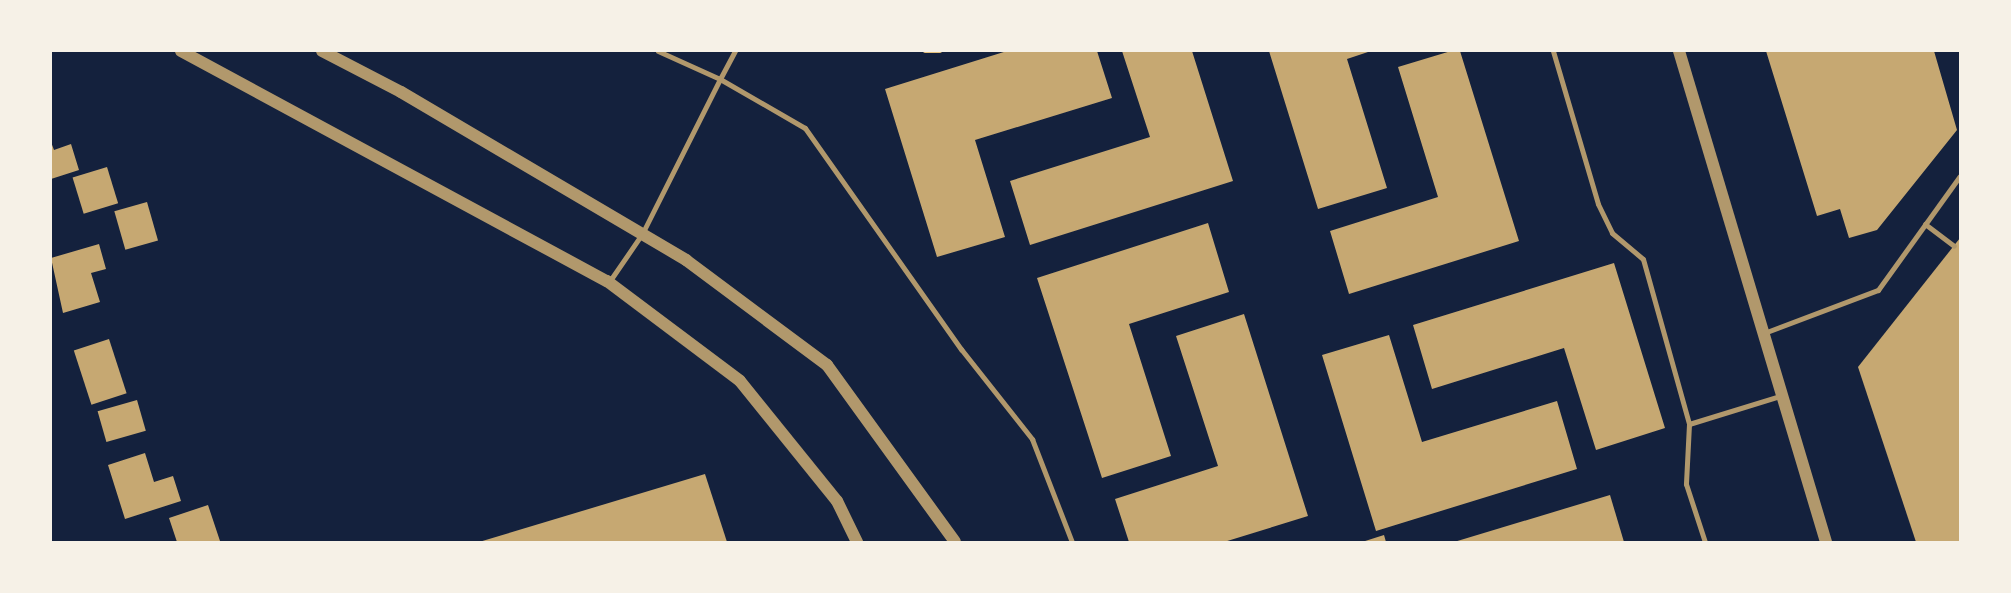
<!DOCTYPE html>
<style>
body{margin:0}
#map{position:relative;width:2011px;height:593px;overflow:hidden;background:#14213d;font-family:"Nunito Sans",sans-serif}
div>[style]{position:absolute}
.building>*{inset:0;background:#c6a872;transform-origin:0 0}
.path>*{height:4.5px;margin:-2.25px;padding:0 2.25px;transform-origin:2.25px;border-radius:2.25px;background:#e5c07b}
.service>*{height:5px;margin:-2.5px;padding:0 2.5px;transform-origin:2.5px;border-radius:2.5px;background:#b1986c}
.tertiary>*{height:12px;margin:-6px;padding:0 6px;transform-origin:6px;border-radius:6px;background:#b1986c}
span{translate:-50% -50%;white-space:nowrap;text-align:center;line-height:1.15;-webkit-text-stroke:7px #f6f1e7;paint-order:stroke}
.frame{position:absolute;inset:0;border:52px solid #f6f1e7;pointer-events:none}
</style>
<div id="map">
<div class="building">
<div style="clip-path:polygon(1007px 51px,1097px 51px,1112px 98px,975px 140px,1005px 237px,937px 257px,885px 89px)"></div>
<div style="clip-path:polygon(1122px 51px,1192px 51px,1233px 181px,1030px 245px,1010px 181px,1150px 137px)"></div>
<div style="clip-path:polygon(1269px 51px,1371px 51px,1347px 59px,1387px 188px,1318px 209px)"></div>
<div style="clip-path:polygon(1451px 51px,1460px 51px,1519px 241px,1349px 294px,1330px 231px,1438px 197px,1398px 67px)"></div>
<div style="clip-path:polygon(1766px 51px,1934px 51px,1957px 130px,1877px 230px,1849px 238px,1840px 209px,1817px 216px)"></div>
<div style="clip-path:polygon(51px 142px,54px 150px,71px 144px,79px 170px,51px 179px)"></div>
<div style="left:107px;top:167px;width:38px;height:36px;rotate:73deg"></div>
<div style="left:147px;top:202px;width:40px;height:34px;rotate:74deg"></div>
<div style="clip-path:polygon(1208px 223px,1229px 292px,1129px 324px,1171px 456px,1102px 478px,1037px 278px)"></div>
<div style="clip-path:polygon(1960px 238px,1960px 542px,1916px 542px,1858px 367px)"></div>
<div style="clip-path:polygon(99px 244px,106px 269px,91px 273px,100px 302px,63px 313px,51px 258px)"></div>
<div style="clip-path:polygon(1614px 263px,1665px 428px,1596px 450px,1564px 348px,1432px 389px,1413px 325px)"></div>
<div style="clip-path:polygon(1244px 314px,1308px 516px,1224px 542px,1129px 542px,1115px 499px,1218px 466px,1176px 336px)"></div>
<div style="clip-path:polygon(1389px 335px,1422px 442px,1557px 401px,1577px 469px,1376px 531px,1322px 355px)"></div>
<div style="left:109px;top:339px;width:57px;height:37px;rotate:72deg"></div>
<div style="left:137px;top:400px;width:32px;height:41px;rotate:74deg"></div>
<div style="clip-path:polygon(145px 453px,154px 482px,173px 476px,181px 501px,125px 519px,108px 465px)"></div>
<div style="clip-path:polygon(705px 474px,727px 542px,479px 542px)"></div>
<div style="clip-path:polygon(1610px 495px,1624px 542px,1454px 542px)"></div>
<div style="clip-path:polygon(208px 505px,220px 541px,177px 542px,169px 518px)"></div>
<div style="clip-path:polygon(1384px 535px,1386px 542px,1362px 542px)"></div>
</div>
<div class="path">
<div style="left:925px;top:51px;width:15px"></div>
</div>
<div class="service">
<div style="left:658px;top:51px;width:68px;rotate:24.3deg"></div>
<div style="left:720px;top:79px;width:32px;rotate:-62deg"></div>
<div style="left:1553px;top:51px;width:159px;rotate:73.6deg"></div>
<div style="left:1598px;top:204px;width:32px;rotate:64deg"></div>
<div style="left:1612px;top:233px;width:40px;rotate:40deg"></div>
<div style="left:1643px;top:259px;width:171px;rotate:74.4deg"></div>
<div style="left:1689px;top:424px;width:60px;rotate:92.9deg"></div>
<div style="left:1686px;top:484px;width:61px;rotate:71.9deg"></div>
<div style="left:1925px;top:224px;width:36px;rotate:37deg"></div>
<div style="left:609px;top:282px;width:58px;rotate:-55.5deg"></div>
<div style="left:642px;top:234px;width:174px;rotate:-63.3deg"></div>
<div style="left:720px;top:79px;width:98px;rotate:30deg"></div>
<div style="left:805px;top:128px;width:271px;rotate:54.8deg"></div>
<div style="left:961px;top:349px;width:115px;rotate:51.7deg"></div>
<div style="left:1032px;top:439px;width:110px;rotate:68.8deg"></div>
<div style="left:1764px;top:333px;width:122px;rotate:-20.7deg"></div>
<div style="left:1878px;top:290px;width:140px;rotate:-54.3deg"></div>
<div style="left:1689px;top:424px;width:98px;rotate:-17.1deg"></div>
</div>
<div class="tertiary">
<div style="left:181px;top:51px;width:484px;rotate:28.4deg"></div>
<div style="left:607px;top:281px;width:166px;rotate:36.9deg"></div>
<div style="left:740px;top:381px;width:154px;rotate:51.1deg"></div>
<div style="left:837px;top:501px;width:46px;rotate:64deg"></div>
<div style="left:322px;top:51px;width:89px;rotate:27.4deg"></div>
<div style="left:401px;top:92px;width:331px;rotate:30.5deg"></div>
<div style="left:686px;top:260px;width:176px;rotate:36.7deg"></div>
<div style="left:827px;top:365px;width:218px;rotate:54.1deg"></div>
<div style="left:1679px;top:51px;width:513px;rotate:73.33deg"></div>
</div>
<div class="frame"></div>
</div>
